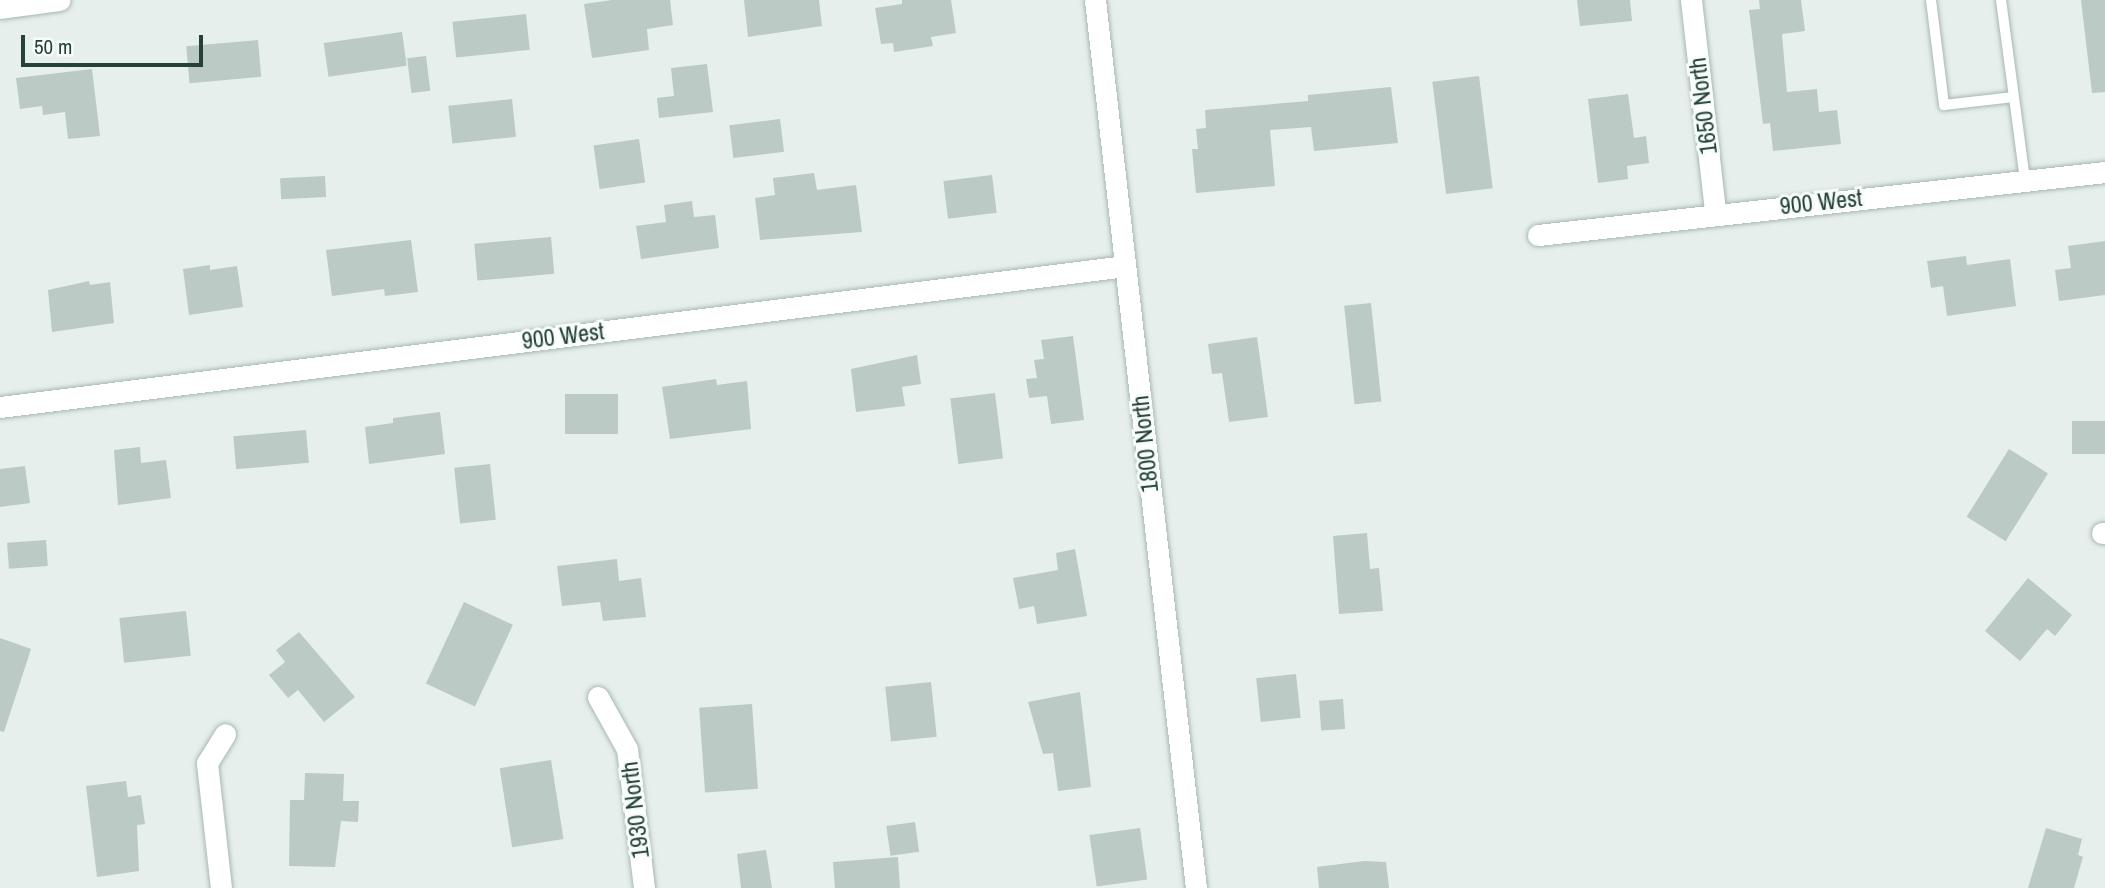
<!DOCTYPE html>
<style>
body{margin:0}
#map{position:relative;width:2105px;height:888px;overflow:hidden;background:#e6efeb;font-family:"Archivo Narrow",sans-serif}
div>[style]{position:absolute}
.building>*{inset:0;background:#bbcac4;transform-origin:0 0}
.roads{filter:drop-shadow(0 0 2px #a8b8b2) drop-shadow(0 0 2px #a8b8b2)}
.service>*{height:10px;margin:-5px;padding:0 5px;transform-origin:5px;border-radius:5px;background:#fff}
.minor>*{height:21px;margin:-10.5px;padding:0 10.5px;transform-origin:10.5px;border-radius:10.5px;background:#fff}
.tertiary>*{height:21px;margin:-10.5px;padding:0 10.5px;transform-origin:10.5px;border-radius:10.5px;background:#fff}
span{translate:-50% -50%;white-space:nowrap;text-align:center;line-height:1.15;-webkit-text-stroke:6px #f7fbf9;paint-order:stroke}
.street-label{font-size:24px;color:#24423a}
.scale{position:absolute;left:21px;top:35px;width:182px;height:32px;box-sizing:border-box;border:4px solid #24423a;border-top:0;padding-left:9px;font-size:21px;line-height:24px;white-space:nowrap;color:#24423a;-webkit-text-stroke:5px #f7fbf9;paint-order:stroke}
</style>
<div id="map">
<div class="building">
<div style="clip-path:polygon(612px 0,670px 0,673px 25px,647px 29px,649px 50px,592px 58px,584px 4px)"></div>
<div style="clip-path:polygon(744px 0,819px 0,822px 26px,748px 37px)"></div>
<div style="clip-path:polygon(902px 0,951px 0,956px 33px,931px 37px,933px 46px,894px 52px,893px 43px,881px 44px,875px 8px,902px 4px)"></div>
<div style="clip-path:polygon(1577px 0,1630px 0,1632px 21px,1580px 26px)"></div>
<div style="clip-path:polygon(1759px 0,1801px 0,1805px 31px,1782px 34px,1787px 92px,1817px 89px,1819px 112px,1837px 110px,1841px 144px,1773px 151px,1770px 123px,1763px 124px,1749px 10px,1760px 9px)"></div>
<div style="clip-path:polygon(2081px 0,2105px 0,2105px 92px,2092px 93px)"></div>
<div style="left:526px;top:14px;width:36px;height:74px;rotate:84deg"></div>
<div style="left:402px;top:32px;width:34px;height:79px;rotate:82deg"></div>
<div style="left:258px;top:40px;width:37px;height:72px;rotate:85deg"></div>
<div style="left:426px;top:56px;width:35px;height:19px;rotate:83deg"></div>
<div style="clip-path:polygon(707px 64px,713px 112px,659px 118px,657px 98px,674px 96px,671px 68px)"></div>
<div style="clip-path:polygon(92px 69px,100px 136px,68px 139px,65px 112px,43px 115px,42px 106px,20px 109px,16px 78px)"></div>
<div style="left:1479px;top:76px;width:113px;height:47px;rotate:83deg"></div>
<div style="clip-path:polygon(1391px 87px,1398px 143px,1314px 151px,1311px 127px,1270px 130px,1275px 186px,1196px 193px,1192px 149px,1198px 149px,1196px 129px,1206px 128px,1205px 110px,1308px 101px,1308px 95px)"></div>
<div style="clip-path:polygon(1628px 94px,1634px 138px,1646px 136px,1649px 163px,1627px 166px,1628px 179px,1598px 183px,1588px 99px)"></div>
<div style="left:512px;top:99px;width:38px;height:64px;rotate:84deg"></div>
<div style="left:780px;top:119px;width:33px;height:51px;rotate:83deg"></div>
<div style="left:639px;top:139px;width:44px;height:46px;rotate:82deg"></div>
<div style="clip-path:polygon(814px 173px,817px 190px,856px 185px,862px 232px,760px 240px,755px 198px,775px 195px,773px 178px)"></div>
<div style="left:992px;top:175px;width:38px;height:49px;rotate:83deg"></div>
<div style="left:325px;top:176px;width:21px;height:45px;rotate:87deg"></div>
<div style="clip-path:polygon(692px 201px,694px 217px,715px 215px,719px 248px,641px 259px,636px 226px,666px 222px,664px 205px)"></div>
<div style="left:551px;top:237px;width:37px;height:77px;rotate:85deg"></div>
<div style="clip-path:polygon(411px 240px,418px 292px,385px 296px,384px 289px,332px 296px,326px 250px)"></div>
<div style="clip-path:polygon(2105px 241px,2105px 295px,2059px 301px,2055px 270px,2071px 268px,2068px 246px)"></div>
<div style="clip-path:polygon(1966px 256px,1967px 265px,2010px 259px,2016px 306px,1947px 316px,1943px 286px,1931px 288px,1927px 261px)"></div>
<div style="clip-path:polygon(210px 265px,210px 270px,237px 266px,243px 307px,189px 315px,183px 269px)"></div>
<div style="clip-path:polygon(89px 281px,90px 285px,110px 282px,114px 323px,52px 332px,48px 290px)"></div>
<div style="left:1371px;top:303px;width:99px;height:27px;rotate:84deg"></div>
<div style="clip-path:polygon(1073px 336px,1084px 420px,1051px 424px,1047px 396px,1029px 398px,1026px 379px,1037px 378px,1034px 360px,1044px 359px,1041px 340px)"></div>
<div style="clip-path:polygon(1257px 337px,1268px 417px,1229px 422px,1222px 373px,1212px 374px,1208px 344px)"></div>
<div style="clip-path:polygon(917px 355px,921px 384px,902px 387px,905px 406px,856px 412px,851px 369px)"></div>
<div style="clip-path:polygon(716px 379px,717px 385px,747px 381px,751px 429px,670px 439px,662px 387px)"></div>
<div style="left:995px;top:393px;width:66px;height:45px;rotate:83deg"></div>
<div style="left:618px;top:394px;width:40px;height:53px;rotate:90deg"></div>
<div style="clip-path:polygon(440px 412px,445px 454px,369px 464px,365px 427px,393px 423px,393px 418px)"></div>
<div style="left:2105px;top:421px;width:33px;height:33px;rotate:90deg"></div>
<div style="left:306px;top:430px;width:33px;height:73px;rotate:85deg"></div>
<div style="clip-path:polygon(140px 447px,141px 463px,166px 460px,171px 498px,118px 505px,114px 450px)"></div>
<div style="left:2009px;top:449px;width:46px;height:80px;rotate:32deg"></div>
<div style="left:490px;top:464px;width:56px;height:36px;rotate:84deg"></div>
<div style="clip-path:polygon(25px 466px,30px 503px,0 507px,0 469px)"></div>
<div style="clip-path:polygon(1367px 533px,1370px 569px,1379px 568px,1383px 611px,1339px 614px,1333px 536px)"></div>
<div style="left:46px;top:540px;width:26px;height:39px;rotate:86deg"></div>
<div style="clip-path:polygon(1075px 549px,1087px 616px,1037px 624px,1034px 606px,1019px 609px,1013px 578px,1058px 570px,1056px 553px)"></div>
<div style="clip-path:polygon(617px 559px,619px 581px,641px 578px,646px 617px,603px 621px,600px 602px,562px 606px,557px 566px)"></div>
<div style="clip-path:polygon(2028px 578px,2072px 615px,2055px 636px,2047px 629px,2020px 661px,1985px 631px)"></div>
<div style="left:464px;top:602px;width:54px;height:90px;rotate:25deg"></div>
<div style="left:186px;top:611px;width:45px;height:67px;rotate:84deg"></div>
<div style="clip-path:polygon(299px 632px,355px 697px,324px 722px,298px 690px,288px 698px,269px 675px,285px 662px,276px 650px)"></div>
<div style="clip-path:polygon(0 638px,31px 649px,4px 732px,0 731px)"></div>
<div style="left:1296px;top:674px;width:44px;height:40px;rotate:84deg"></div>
<div style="left:931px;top:682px;width:55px;height:46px;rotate:84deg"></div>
<div style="clip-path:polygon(1080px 692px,1091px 787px,1058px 791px,1053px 753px,1043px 754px,1028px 702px)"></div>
<div style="left:1343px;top:699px;width:30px;height:24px;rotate:86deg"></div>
<div style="left:752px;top:704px;width:85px;height:53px;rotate:86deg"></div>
<div style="left:551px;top:760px;width:80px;height:52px;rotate:81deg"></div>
<div style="clip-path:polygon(305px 773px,344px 774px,343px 801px,359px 801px,358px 822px,341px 821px,335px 867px,289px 866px,290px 800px,304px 800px)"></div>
<div style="clip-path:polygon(126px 781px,128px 797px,141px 795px,145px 824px,137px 825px,139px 871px,97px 877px,86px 786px)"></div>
<div style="left:915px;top:822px;width:30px;height:29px;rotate:82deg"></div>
<div style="left:1140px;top:828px;width:52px;height:51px;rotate:82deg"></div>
<div style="clip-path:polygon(2046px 828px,2082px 839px,2078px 855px,2083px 857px,2074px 888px,2028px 888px)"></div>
<div style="clip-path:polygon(766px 850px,772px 888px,741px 888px,737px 854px)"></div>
<div style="clip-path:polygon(898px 857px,900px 888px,835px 888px,833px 862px)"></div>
<div style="clip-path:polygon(1364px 861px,1386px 862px,1389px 888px,1319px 888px,1317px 867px)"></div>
</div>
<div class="roads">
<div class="service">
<div style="left:1931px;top:0;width:106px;rotate:82.9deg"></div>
<div style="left:1944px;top:105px;width:70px;rotate:-6.5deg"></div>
<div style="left:2001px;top:0;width:183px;rotate:82.4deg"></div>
</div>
<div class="minor">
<div style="left:1691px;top:0;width:213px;rotate:83.5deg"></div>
<div style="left:0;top:8px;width:60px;rotate:-7.7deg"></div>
<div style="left:1538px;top:235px;width:570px;rotate:-6.34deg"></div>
<div style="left:0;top:407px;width:1134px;rotate:-7.14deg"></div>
<div style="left:2102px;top:533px;width:3px"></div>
<div style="left:598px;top:697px;width:60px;rotate:60.9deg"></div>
<div style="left:627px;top:749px;width:140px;rotate:83deg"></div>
<div style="left:221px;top:888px;width:126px;rotate:-96.4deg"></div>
<div style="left:207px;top:763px;width:34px;rotate:-58deg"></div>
</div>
<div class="tertiary">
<div style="left:1095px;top:0;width:894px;rotate:83.51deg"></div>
</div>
</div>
<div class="street-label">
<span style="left:1703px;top:106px;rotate:-97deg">1650 North</span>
<span style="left:1821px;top:202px;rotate:-6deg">900 West</span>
<span style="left:563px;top:336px;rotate:-7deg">900 West</span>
<span style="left:1145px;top:444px;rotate:-96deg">1800 North</span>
<span style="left:635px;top:810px;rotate:-97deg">1930 North</span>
</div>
<div class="scale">50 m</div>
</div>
